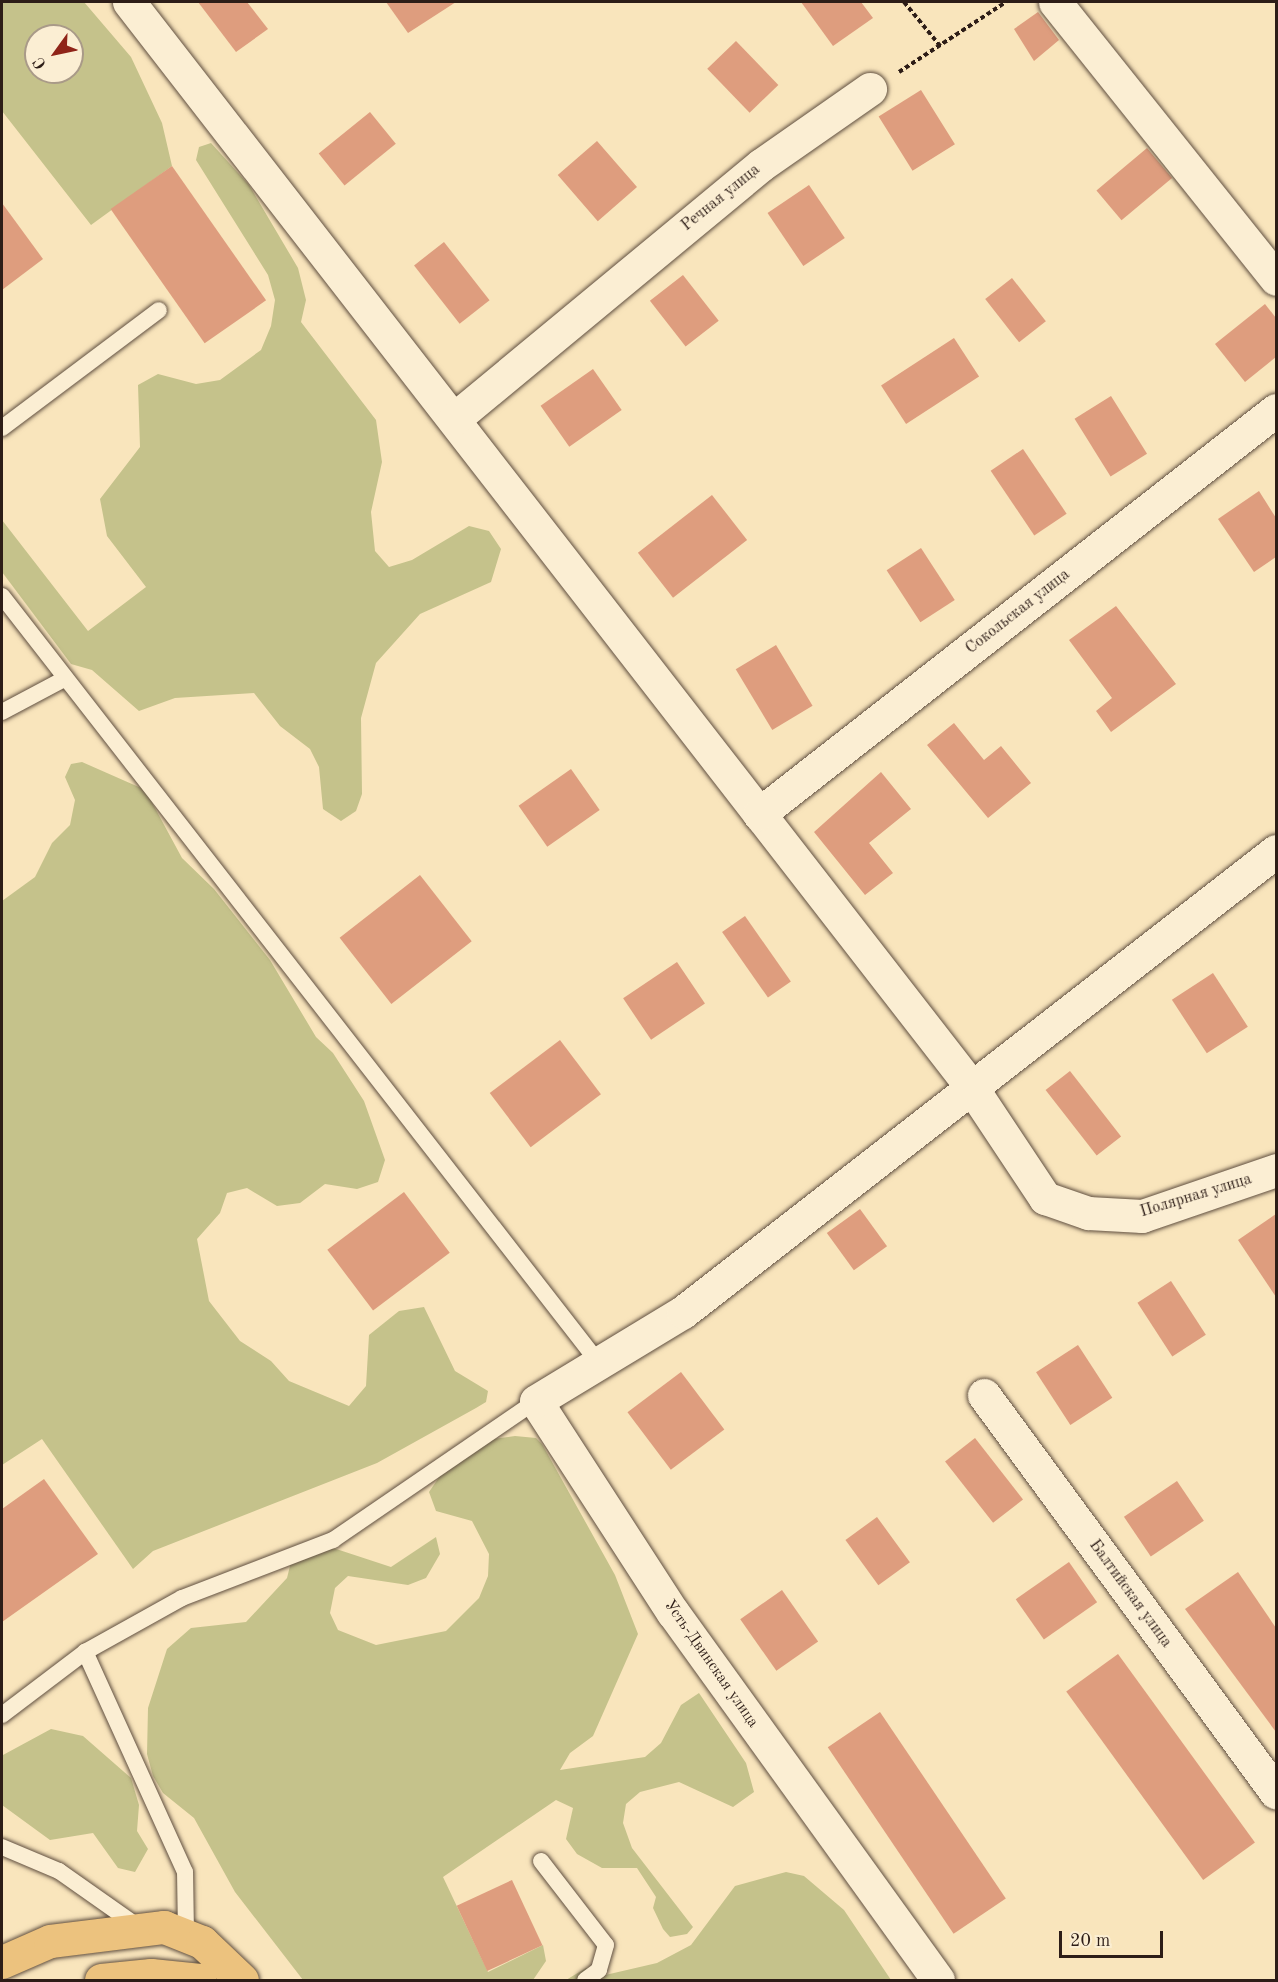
<!DOCTYPE html>
<meta charset="utf-8">
<style>
body{margin:0}
#map{position:relative;width:1278px;height:1982px;overflow:hidden;background:#f9e5bc;font-family:"Old Standard TT",serif}
div>[style]{position:absolute}
.green>*{inset:0;background:#c5c28b}
.building>*{inset:0;background:#de9d7e;transform-origin:0 0}
.path>*{height:4px;margin-top:-2px;transform-origin:0;background:repeating-linear-gradient(90deg,#2d1d17 0 4.5px,transparent 0 7.5px)}
.roads{filter:drop-shadow(0 0 2px #604f40) drop-shadow(0 0 2px #604f40)}
.service>*{height:16px;margin:-8px;padding:0 8px;transform-origin:8px;border-radius:8px;background:#fbeed3}
.minor>*{height:33px;margin:-16.5px;padding:0 16.5px;transform-origin:16.5px;border-radius:16.5px;background:#fbeed3}
.primary>*{height:33px;margin:-16.5px;padding:0 16.5px;transform-origin:16.5px;border-radius:16.5px;background:#ecc27e}
span{translate:-50% -50%;white-space:nowrap;text-align:center;line-height:1.15;-webkit-text-stroke:4.5px #fbeed3;paint-order:stroke}
.street-label{font-size:16px;color:#2d1d17}
.frame{position:absolute;inset:0;border:3px solid #2d1d17;pointer-events:none}
.north{position:absolute;left:24px;top:24px;width:60px;height:60px;box-sizing:border-box;background:#fbeed3;border:2px solid #a99a88;border-radius:50%;rotate:237deg;font-size:16px;font-weight:700;line-height:24px;text-align:center;color:#2d1d17}
.north::after{content:'';display:block;margin:auto;width:21px;height:27px;background:#8f2418;clip-path:polygon(50% 0,100% 100%,50% 72%,0 100%)}
.scale{position:absolute;left:1059px;top:1931px;width:104px;height:27px;box-sizing:border-box;border:3px solid #2d1d17;border-top:0;padding-left:8px;font-size:18px;line-height:21px;white-space:nowrap;color:#2d1d17;-webkit-text-stroke:4px #fbeed3;paint-order:stroke}
</style>
<div id="map">
<div class="green">
<div style="clip-path:polygon(evenodd,2px 2px,84px 2px,131px 57px,162px 123px,172px 166px,91px 225px,2px 111px,2px 2px,36px 36px,72px 36px,72px 72px,36px 72px,36px 36px)"></div>
<div style="clip-path:polygon(211px 143px,249px 185px,298px 268px,306px 300px,301px 322px,376px 420px,382px 462px,371px 512px,375px 551px,389px 567px,412px 560px,469px 526px,489px 531px,501px 549px,491px 582px,420px 614px,376px 663px,361px 718px,362px 794px,356px 811px,341px 821px,323px 809px,319px 767px,310px 749px,280px 726px,254px 693px,175px 698px,139px 711px,92px 670px,71px 664px,2px 572px,2px 520px,88px 631px,146px 587px,107px 536px,100px 499px,140px 447px,138px 385px,158px 374px,196px 384px,220px 380px,261px 350px,271px 326px,275px 300px,268px 275px,196px 160px,199px 147px)"></div>
<div style="clip-path:polygon(82px 762px,141px 788px,149px 797px,182px 858px,214px 889px,270px 960px,316px 1037px,333px 1053px,364px 1101px,385px 1160px,378px 1182px,357px 1189px,325px 1184px,300px 1203px,277px 1206px,247px 1188px,227px 1193px,220px 1213px,197px 1239px,209px 1301px,240px 1341px,271px 1361px,289px 1381px,349px 1406px,366px 1386px,369px 1335px,399px 1311px,424px 1307px,455px 1371px,488px 1391px,486px 1402px,476px 1408px,377px 1463px,153px 1551px,133px 1569px,42px 1439px,2px 1465px,2px 901px,35px 877px,52px 843px,70px 825px,75px 800px,65px 777px,71px 764px)"></div>
<div style="clip-path:polygon(515px 1436px,536px 1438px,542px 1444px,615px 1575px,638px 1634px,593px 1736px,570px 1753px,560px 1770px,645px 1757px,661px 1743px,681px 1705px,699px 1693px,746px 1763px,754px 1792px,733px 1807px,679px 1782px,640px 1792px,626px 1804px,623px 1823px,632px 1848px,693px 1927px,687px 1934px,670px 1937px,663px 1929px,653px 1908px,656px 1897px,637px 1868px,602px 1868px,577px 1854px,566px 1839px,573px 1808px,556px 1800px,443px 1877px,488px 1972px,543px 1945px,546px 1961px,533px 1980px,303px 1980px,235px 1892px,194px 1818px,163px 1793px,153px 1776px,147px 1754px,148px 1708px,167px 1649px,191px 1628px,246px 1622px,287px 1578px,292px 1558px,321px 1544px,391px 1567px,436px 1537px,440px 1554px,426px 1578px,408px 1585px,348px 1576px,335px 1588px,330px 1613px,338px 1630px,376px 1645px,446px 1631px,479px 1598px,488px 1576px,489px 1554px,472px 1521px,436px 1511px,429px 1492px,446px 1467px,493px 1439px)"></div>
<div style="clip-path:polygon(51px 1729px,83px 1736px,131px 1778px,139px 1805px,137px 1831px,148px 1849px,135px 1872px,118px 1868px,93px 1833px,50px 1840px,2px 1805px,3px 1755px)"></div>
<div style="clip-path:polygon(786px 1872px,804px 1876px,844px 1910px,891px 1980px,566px 1980px,586px 1968px,601px 1976px,657px 1963px,691px 1945px,735px 1886px)"></div>
</div>
<div class="building">
<div style="clip-path:polygon(198px 2px,247px 2px,268px 29px,236px 52px)"></div>
<div style="clip-path:polygon(386px 2px,456px 2px,408px 33px)"></div>
<div style="clip-path:polygon(801px 2px,861px 2px,873px 18px,833px 46px)"></div>
<div style="clip-path:polygon(1038px 12px,1059px 40px,1034px 61px,1014px 29px)"></div>
<div style="left:736px;top:41px;width:61px;height:40px;rotate:46deg"></div>
<div style="left:921px;top:90px;width:64px;height:50px;rotate:58deg"></div>
<div style="left:370px;top:112px;width:41px;height:66px;rotate:51deg"></div>
<div style="left:597px;top:141px;width:61px;height:52px;rotate:49deg"></div>
<div style="left:1147px;top:148px;width:39px;height:66px;rotate:50deg"></div>
<div style="left:172px;top:166px;width:164px;height:75px;rotate:55deg"></div>
<div style="left:809px;top:185px;width:64px;height:50px;rotate:56deg"></div>
<div style="clip-path:polygon(2px 203px,43px 259px,2px 290px)"></div>
<div style="left:444px;top:242px;width:74px;height:38px;rotate:52deg"></div>
<div style="left:683px;top:275px;width:58px;height:42px;rotate:52deg"></div>
<div style="left:1012px;top:278px;width:55px;height:34px;rotate:52deg"></div>
<div style="clip-path:polygon(1265px 304px,1276px 318px,1276px 357px,1245px 382px,1215px 344px)"></div>
<div style="left:954px;top:338px;width:46px;height:87px;rotate:57deg"></div>
<div style="left:593px;top:369px;width:50px;height:64px;rotate:55deg"></div>
<div style="left:1111px;top:396px;width:68px;height:43px;rotate:58deg"></div>
<div style="left:1023px;top:449px;width:78px;height:39px;rotate:56deg"></div>
<div style="clip-path:polygon(1259px 491px,1276px 518px,1276px 557px,1254px 572px,1218px 519px)"></div>
<div style="left:712px;top:495px;width:57px;height:94px;rotate:52deg"></div>
<div style="left:921px;top:548px;width:62px;height:41px;rotate:57deg"></div>
<div style="clip-path:polygon(1116px 606px,1176px 684px,1111px 732px,1096px 711px,1112px 698px,1069px 640px)"></div>
<div style="left:776px;top:645px;width:71px;height:47px;rotate:59deg"></div>
<div style="clip-path:polygon(954px 723px,984px 760px,1001px 746px,1031px 783px,988px 818px,927px 745px)"></div>
<div style="left:571px;top:769px;width:50px;height:64px;rotate:55deg"></div>
<div style="clip-path:polygon(881px 772px,911px 809px,869px 843px,893px 873px,865px 895px,814px 832px)"></div>
<div style="left:420px;top:875px;width:84px;height:102px;rotate:52deg"></div>
<div style="left:745px;top:916px;width:80px;height:28px;rotate:55deg"></div>
<div style="left:677px;top:962px;width:50px;height:65px;rotate:56deg"></div>
<div style="left:1213px;top:973px;width:64px;height:49px;rotate:57deg"></div>
<div style="left:560px;top:1040px;width:68px;height:88px;rotate:53deg"></div>
<div style="left:1070px;top:1071px;width:83px;height:31px;rotate:52deg"></div>
<div style="left:404px;top:1192px;width:76px;height:96px;rotate:53deg"></div>
<div style="left:860px;top:1209px;width:46px;height:41px;rotate:54deg"></div>
<div style="clip-path:polygon(1276px 1214px,1276px 1297px,1238px 1240px)"></div>
<div style="left:1171px;top:1281px;width:64px;height:40px;rotate:57deg"></div>
<div style="left:1078px;top:1345px;width:63px;height:50px;rotate:57deg"></div>
<div style="left:681px;top:1372px;width:72px;height:67px;rotate:53deg"></div>
<div style="left:975px;top:1438px;width:78px;height:38px;rotate:52deg"></div>
<div style="clip-path:polygon(44px 1479px,98px 1554px,2px 1622px,2px 1509px)"></div>
<div style="left:1177px;top:1481px;width:48px;height:64px;rotate:56deg"></div>
<div style="left:877px;top:1517px;width:56px;height:39px;rotate:54deg"></div>
<div style="left:1069px;top:1562px;width:49px;height:65px;rotate:55deg"></div>
<div style="clip-path:polygon(1238px 1572px,1276px 1628px,1276px 1732px,1185px 1609px)"></div>
<div style="left:782px;top:1590px;width:63px;height:51px;rotate:55deg"></div>
<div style="left:1118px;top:1654px;width:233px;height:64px;rotate:54deg"></div>
<div style="left:880px;top:1712px;width:225px;height:63px;rotate:56deg"></div>
<div style="left:512px;top:1880px;width:72px;height:61px;rotate:65deg"></div>
</div>
<div class="path">
<div style="left:904px;top:2px;width:58px;rotate:50.6deg"></div>
<div style="left:899px;top:72px;width:128px;rotate:-33.2deg"></div>
</div>
<div class="roads">
<div class="service">
<div style="left:2px;top:428px;width:196px;rotate:-36.9deg"></div>
<div style="left:2px;top:596px;width:971px;rotate:52.11deg"></div>
<div style="left:2px;top:712px;width:72px;rotate:-28deg"></div>
<div style="left:2px;top:1715px;width:104px;rotate:-37.2deg"></div>
<div style="left:2px;top:1847px;width:62px;rotate:22.8deg"></div>
<div style="left:59px;top:1871px;width:99px;rotate:35.1deg"></div>
<div style="left:541px;top:1861px;width:106px;rotate:52.3deg"></div>
<div style="left:606px;top:1945px;width:26px;rotate:106deg"></div>
<div style="left:599px;top:1970px;width:17px;rotate:144deg"></div>
<div style="left:186px;top:1934px;width:62px;rotate:-90.9deg"></div>
<div style="left:185px;top:1872px;width:242px;rotate:-114.4deg"></div>
<div style="left:85px;top:1652px;width:111px;rotate:-29.1deg"></div>
<div style="left:182px;top:1598px;width:162px;rotate:-21deg"></div>
<div style="left:333px;top:1540px;width:246px;rotate:-34.4deg"></div>
</div>
<div class="minor">
<div style="left:129px;top:2px;width:1371px;rotate:52.17deg"></div>
<div style="left:970px;top:1085px;width:136px;rotate:56.4deg"></div>
<div style="left:1045px;top:1198px;width:46px;rotate:19.2deg"></div>
<div style="left:1088px;top:1213px;width:54px;rotate:3.2deg"></div>
<div style="left:1142px;top:1216px;width:142px;rotate:-18.9deg"></div>
<div style="left:1055px;top:2px;width:354px;rotate:51.4deg"></div>
<div style="left:454px;top:419px;width:398px;rotate:-39.6deg"></div>
<div style="left:761px;top:165px;width:133px;rotate:-34.9deg"></div>
<div style="left:759px;top:814px;width:656px;rotate:-38.01deg"></div>
<div style="left:984px;top:1395px;width:493px;rotate:53.7deg"></div>
<div style="left:938px;top:1980px;width:453px;rotate:-125.8deg"></div>
<div style="left:673px;top:1613px;width:252px;rotate:-122.9deg"></div>
<div style="left:536px;top:1401px;width:172px;rotate:-31.2deg"></div>
<div style="left:683px;top:1312px;width:751px;rotate:-37.86deg"></div>
</div>
<div class="primary">
<div style="left:2px;top:1962px;width:52px;rotate:-23.6deg"></div>
<div style="left:50px;top:1941px;width:115px;rotate:-7deg"></div>
<div style="left:164px;top:1927px;width:41px;rotate:21.5deg"></div>
<div style="left:202px;top:1942px;width:55px;rotate:43.5deg"></div>
<div style="left:101px;top:1980px;width:50px;rotate:-5.7deg"></div>
<div style="left:151px;top:1975px;width:49px;rotate:5.8deg"></div>
</div>
</div>
<div class="street-label">
<span style="left:721px;top:198px;rotate:-39deg">Речная улица</span>
<span style="left:1018px;top:612px;rotate:-38deg">Сокольская улица</span>
<span style="left:1196px;top:1196px;rotate:-17deg">Полярная улица</span>
<span style="left:1130px;top:1594px;rotate:54deg">Балтийская улица</span>
<span style="left:711px;top:1664px;rotate:55deg">Усть-Двинская улица</span>
</div>
<div class="frame"></div>
<div class="north">С</div>
<div class="scale">20 m</div>
</div>
